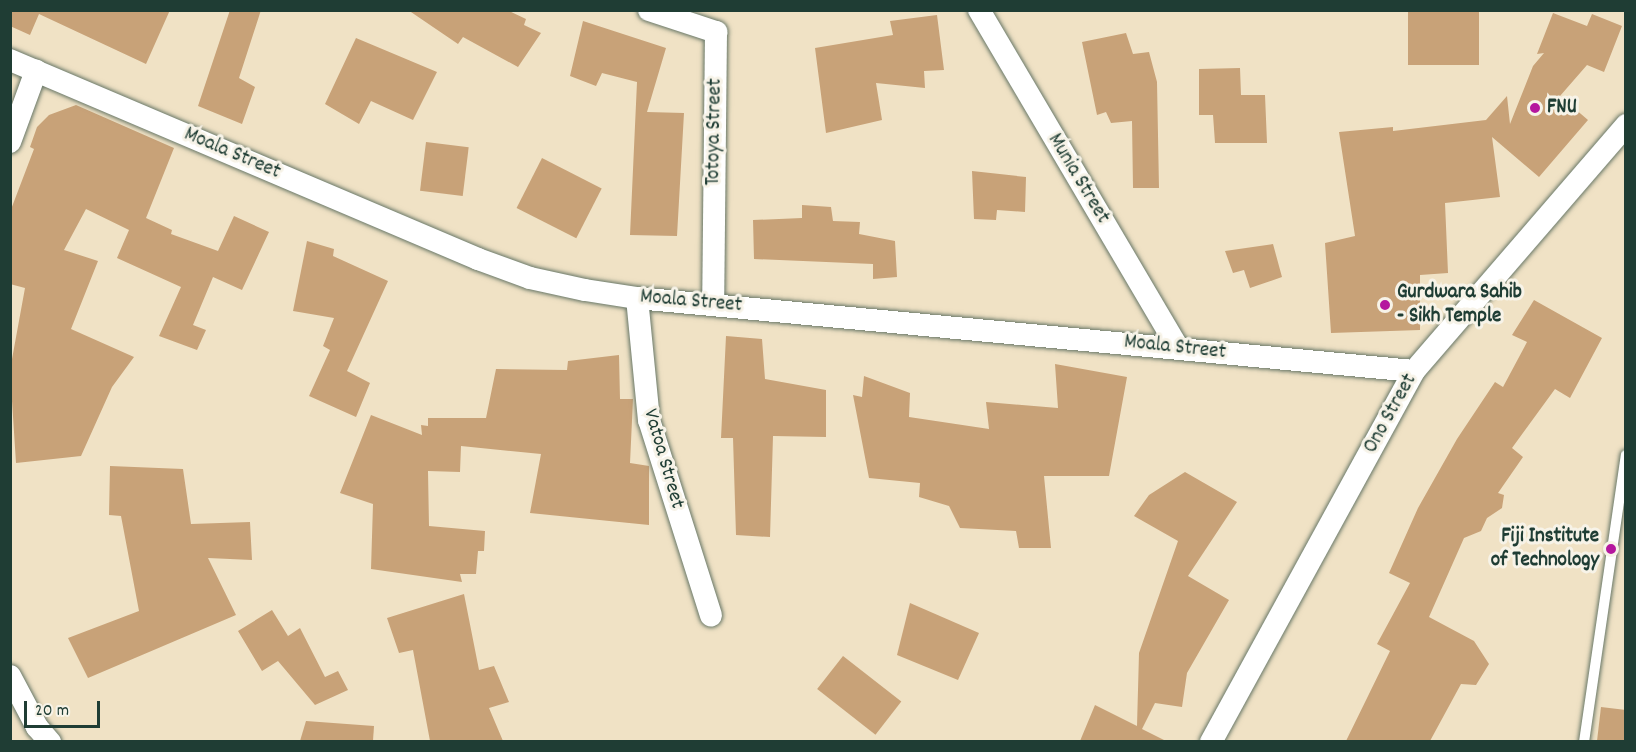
<!DOCTYPE html>
<style>
body{margin:0}
#map{position:relative;width:1636px;height:752px;overflow:hidden;background:#f0e2c5;font-family:Dekko,sans-serif}
div>[style]{position:absolute}
.building>*{inset:0;background:#c8a278;transform-origin:0 0}
.roads{filter:drop-shadow(0 0 2px #687767) drop-shadow(0 0 2px #687767)}
.service>*{height:10px;margin:-5px;padding:0 5px;transform-origin:5px;border-radius:5px;background:#fff}
.minor>*{height:22px;margin:-11px;padding:0 11px;transform-origin:11px;border-radius:11px;background:#fff}
.dots>*{width:16px;height:16px;translate:-50% -50%;box-sizing:border-box;border:3px solid #f7f3e8;border-radius:50%}
span{translate:-50% -50%;white-space:nowrap;text-align:center;line-height:1.15;-webkit-text-stroke:6px #f7f3e8;paint-order:stroke}
.poi-label{font-size:21px;color:#1f3d34;font-weight:700}
.left{translate:0 -50%;text-align:left}
.right{translate:-100% -50%;text-align:right}
.street-label{font-size:21px;color:#1f3d34}
.frame{position:absolute;inset:0;border:12px solid #1f3d34;pointer-events:none}
.scale{position:absolute;left:24px;top:701px;width:76px;height:27px;box-sizing:border-box;border:3px solid #1f3d34;border-top:0;padding-left:8px;font-size:18px;line-height:21px;white-space:nowrap;color:#1f3d34;-webkit-text-stroke:4px #f7f3e8;paint-order:stroke}
</style>
<div id="map">
<div class="building">
<div style="clip-path:polygon(10px 10px,170px 10px,146px 64px,39px 14px,30px 35px,10px 26px)"></div>
<div style="clip-path:polygon(230px 10px,261px 10px,239px 78px,255px 87px,242px 124px,198px 106px)"></div>
<div style="clip-path:polygon(408px 10px,507px 10px,526px 19px,524px 25px,541px 33px,518px 67px,463px 37px,458px 44px)"></div>
<div style="left:1408px;top:10px;width:71px;height:55px"></div>
<div style="clip-path:polygon(1553px 13px,1587px 26px,1592px 14px,1622px 26px,1604px 72px,1587px 65px,1560px 96px,1588px 120px,1539px 177px,1492px 137px,1500px 197px,1445px 203px,1448px 273px,1420px 275px,1420px 330px,1331px 333px,1325px 243px,1355px 236px,1339px 132px,1393px 127px,1393px 131px,1486px 120px,1507px 96px,1510px 124px,1533px 66px,1544px 53px,1537px 54px)"></div>
<div style="clip-path:polygon(937px 15px,944px 70px,924px 71px,925px 88px,876px 83px,882px 120px,826px 133px,815px 48px,893px 35px,890px 21px)"></div>
<div style="clip-path:polygon(583px 21px,666px 48px,647px 112px,684px 113px,677px 236px,630px 235px,637px 82px,602px 73px,596px 86px,570px 76px)"></div>
<div style="clip-path:polygon(1126px 33px,1133px 54px,1149px 52px,1157px 82px,1159px 188px,1133px 188px,1132px 121px,1111px 123px,1106px 112px,1097px 115px,1082px 42px)"></div>
<div style="clip-path:polygon(356px 38px,437px 72px,413px 120px,371px 101px,359px 124px,325px 104px)"></div>
<div style="clip-path:polygon(1240px 68px,1241px 95px,1265px 95px,1267px 143px,1215px 143px,1213px 115px,1199px 115px,1199px 69px)"></div>
<div style="clip-path:polygon(76px 105px,174px 148px,146px 218px,172px 230px,171px 234px,218px 251px,234px 216px,269px 232px,242px 290px,213px 277px,193px 325px,206px 330px,197px 350px,159px 336px,181px 287px,117px 258px,129px 230px,86px 209px,64px 250px,98px 261px,71px 329px,134px 357px,112px 387px,81px 456px,16px 463px,10px 370px,25px 288px,10px 284px,10px 212px,34px 149px,30px 147px,37px 127px,49px 115px)"></div>
<div style="left:426px;top:142px;width:43px;height:49px;rotate:7deg"></div>
<div style="left:542px;top:158px;width:67px;height:56px;rotate:27deg"></div>
<div style="clip-path:polygon(972px 171px,1026px 177px,1025px 212px,997px 210px,996px 220px,974px 219px)"></div>
<div style="clip-path:polygon(802px 205px,831px 207px,833px 221px,860px 222px,859px 234px,895px 241px,897px 277px,873px 279px,873px 264px,754px 259px,753px 220px,802px 218px)"></div>
<div style="clip-path:polygon(307px 241px,334px 249px,333px 256px,388px 281px,347px 371px,370px 383px,356px 417px,309px 396px,330px 350px,323px 346px,334px 318px,293px 311px)"></div>
<div style="clip-path:polygon(1273px 244px,1282px 277px,1250px 288px,1244px 270px,1233px 273px,1225px 251px)"></div>
<div style="clip-path:polygon(1534px 300px,1602px 338px,1570px 398px,1555px 389px,1512px 448px,1523px 457px,1498px 493px,1504px 495px,1502px 508px,1487px 518px,1481px 531px,1464px 538px,1429px 617px,1474px 641px,1489px 664px,1476px 685px,1461px 684px,1430px 741px,1346px 741px,1390px 651px,1377px 644px,1410px 583px,1389px 573px,1418px 508px,1457px 439px,1495px 382px,1503px 387px,1527px 342px,1512px 335px)"></div>
<div style="clip-path:polygon(726px 336px,762px 339px,765px 379px,826px 390px,826px 437px,773px 436px,770px 537px,736px 535px,733px 438px,721px 438px)"></div>
<div style="clip-path:polygon(619px 355px,620px 399px,633px 399px,630px 463px,649px 466px,649px 525px,530px 513px,541px 454px,461px 446px,460px 472px,428px 471px,429px 526px,485px 531px,484px 551px,478px 551px,476px 574px,460px 574px,462px 582px,371px 569px,373px 504px,340px 493px,371px 415px,422px 435px,421px 425px,428px 426px,428px 418px,486px 418px,496px 369px,567px 370px,568px 361px)"></div>
<div style="clip-path:polygon(1055px 364px,1127px 377px,1109px 476px,1044px 476px,1051px 548px,1019px 548px,1016px 531px,960px 528px,949px 506px,919px 497px,920px 483px,869px 478px,853px 395px,862px 397px,864px 376px,910px 393px,909px 417px,989px 429px,986px 402px,1058px 408px)"></div>
<div style="clip-path:polygon(110px 466px,183px 469px,191px 524px,250px 522px,252px 560px,208px 558px,236px 615px,88px 678px,68px 638px,139px 611px,121px 516px,109px 515px)"></div>
<div style="clip-path:polygon(1185px 472px,1237px 502px,1188px 576px,1229px 600px,1187px 673px,1182px 707px,1155px 703px,1142px 729px,1166px 741px,1080px 741px,1095px 705px,1137px 726px,1139px 653px,1178px 541px,1134px 516px,1149px 495px)"></div>
<div style="clip-path:polygon(464px 594px,479px 670px,494px 666px,509px 702px,489px 708px,503px 741px,430px 741px,413px 650px,399px 653px,387px 618px)"></div>
<div style="clip-path:polygon(910px 603px,979px 633px,958px 680px,897px 655px)"></div>
<div style="clip-path:polygon(272px 610px,288px 636px,300px 628px,325px 677px,338px 671px,348px 690px,315px 705px,278px 661px,262px 671px,238px 631px)"></div>
<div style="left:843px;top:656px;width:74px;height:42px;rotate:38deg"></div>
<div style="clip-path:polygon(1601px 707px,1626px 710px,1626px 741px,1597px 741px)"></div>
<div style="clip-path:polygon(306px 721px,374px 726px,373px 741px,300px 741px)"></div>
</div>
<div class="roads">
<div class="service">
<div style="left:1584px;top:742px;width:290px;rotate:-81.7deg"></div>
</div>
<div class="minor">
<div style="left:649px;top:10px;width:71px;rotate:18.2deg"></div>
<div style="left:716px;top:32px;width:272px;rotate:90.6deg"></div>
<div style="left:979px;top:10px;width:392px;rotate:59.5deg"></div>
<div style="left:10px;top:60px;width:509px;rotate:23.04deg"></div>
<div style="left:478px;top:259px;width:55px;rotate:20.1deg"></div>
<div style="left:530px;top:278px;width:56px;rotate:12.3deg"></div>
<div style="left:585px;top:290px;width:53px;rotate:8.7deg"></div>
<div style="left:637px;top:298px;width:780px;rotate:5.37deg"></div>
<div style="left:10px;top:142px;width:76px;rotate:-69.9deg"></div>
<div style="left:637px;top:298px;width:123px;rotate:84.4deg"></div>
<div style="left:649px;top:420px;width:205px;rotate:72.4deg"></div>
<div style="left:10px;top:676px;width:58px;rotate:62.1deg"></div>
<div style="left:37px;top:727px;width:20px;rotate:49deg"></div>
<div style="left:1211px;top:742px;width:423px;rotate:-61.3deg"></div>
<div style="left:1414px;top:371px;width:325px;rotate:-49.2deg"></div>
</div>
</div>
<div class="dots">
<div style="left:1535px;top:108px;background:#b5179e"></div>
<div style="left:1385px;top:305px;background:#b5179e"></div>
<div style="left:1611px;top:549px;background:#b5179e"></div>
</div>
<div class="poi-label">
<span class="left" style="left:1547px;top:108px">FNU</span>
<span class="left" style="left:1397px;top:305px">Gurdwara Sahib<br>- Sikh Temple</span>
<span class="right" style="left:1599px;top:549px">Fiji Institute<br>of Technology</span>
</div>
<div class="street-label">
<span style="left:715px;top:132px;rotate:-89deg">Totoya Street</span>
<span style="left:232px;top:154px;rotate:23deg">Moala Street</span>
<span style="left:1078px;top:179px;rotate:59deg">Munia Street</span>
<span style="left:691px;top:302px;rotate:5deg">Moala Street</span>
<span style="left:1175px;top:348px;rotate:6deg">Moala Street</span>
<span style="left:1391px;top:414px;rotate:-61deg">Ono Street</span>
<span style="left:663px;top:459px;rotate:74deg">Vatoa Street</span>
</div>
<div class="frame"></div>
<div class="scale">20 m</div>
</div>
